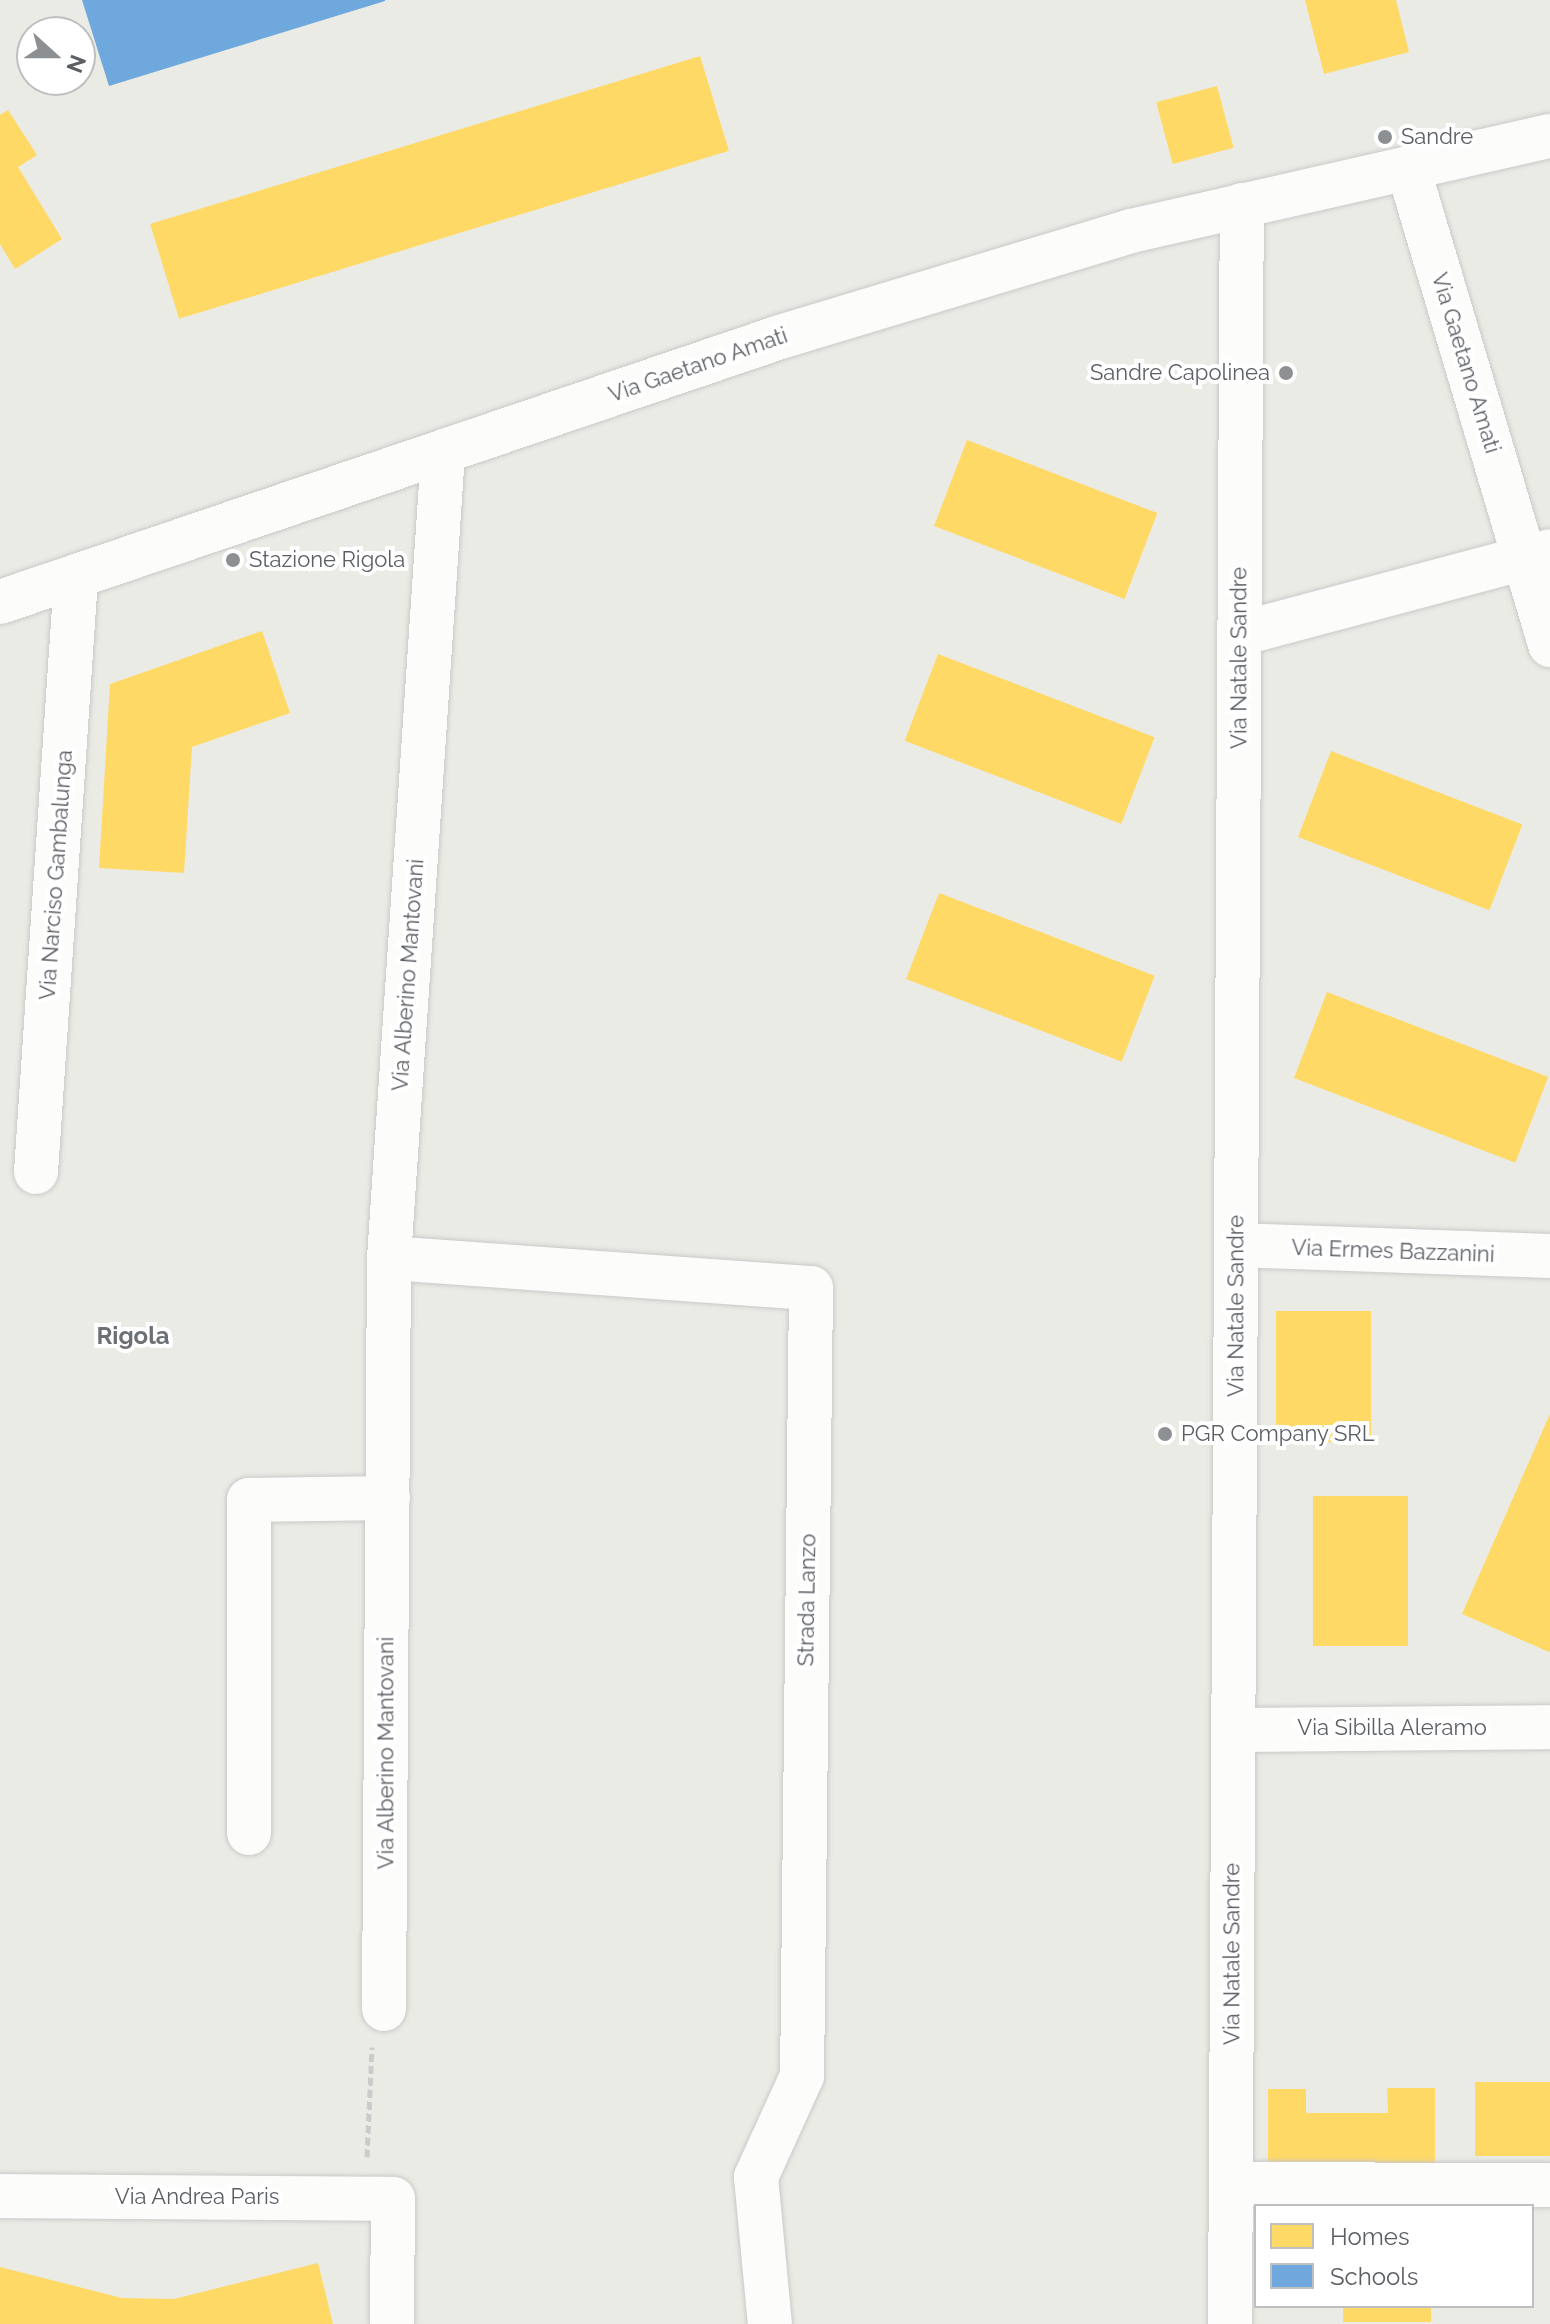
<!DOCTYPE html>
<style>
body{margin:0}
#map{position:relative;width:1550px;height:2324px;overflow:hidden;background:#ebebe6;font-family:Raleway,sans-serif}
div>[style]{position:absolute}
.homes>*{inset:0;background:#ffd966;transform-origin:0 0}
.schools>*{inset:0;background:#6fa8dc}
.path>*{height:5px;margin-top:-2.5px;transform-origin:0;background:repeating-linear-gradient(90deg,#c8ccca 0 8px,transparent 0 12px)}
.roads{filter:drop-shadow(0 0 2px #c9c9c8) drop-shadow(0 0 2px #c9c9c8)}
.minor>*{height:44px;margin:-22px;padding:0 22px;transform-origin:22px;border-radius:22px;background:#fcfcfb}
.tertiary>*{height:44px;margin:-22px;padding:0 22px;transform-origin:22px;border-radius:22px;background:#fcfcfb}
.dots>*{width:22px;height:22px;translate:-50% -50%;box-sizing:border-box;border:4px solid #fff;border-radius:50%}
span{translate:-50% -50%;white-space:nowrap;text-align:center;line-height:1.15;-webkit-text-stroke:8px #fff;paint-order:stroke}
.poi-label{font-size:22px;color:#5b5f64}
.left{translate:0 -50%;text-align:left}
.right{translate:-100% -50%;text-align:right}
.street-label{font-size:22px;color:#5b5f64}
.neighbourhood-label{font-size:24px;color:#6c7176;font-weight:700}
.legend{position:absolute;left:1254px;top:2204px;width:280px;height:104px;box-sizing:border-box;background:#fff;border:2px solid #bdbfc1;margin:0;padding:10px 14px;list-style:none;font-size:24px;color:#5b5f64}
.legend li{display:flex;align-items:center;gap:16px;height:40px}
.legend b{width:40px;border:2px solid #bdbfc1}
.north{position:absolute;left:16px;top:16px;width:80px;height:80px;box-sizing:border-box;background:#fff;border:2px solid #bdbfc1;border-radius:50%;rotate:111deg;font-size:22px;font-weight:700;line-height:32px;text-align:center;color:#5b5f64}
.north::after{content:'';display:block;margin:auto;width:28px;height:36px;background:#8d9092;clip-path:polygon(50% 0,100% 100%,50% 72%,0 100%)}
</style>
<div id="map">
<div class="homes">
<div style="clip-path:polygon(1305px 0,1396px 0,1409px 52px,1324px 74px)"></div>
<div style="left:700px;top:56px;width:99px;height:575px;rotate:73deg"></div>
<div style="left:1217px;top:86px;width:64px;height:63px;rotate:75deg"></div>
<div style="clip-path:polygon(8px 110px,37px 155px,18px 167px,62px 239px,15px 269px,0 244px,0 115px)"></div>
<div style="left:967px;top:440px;width:204px;height:92px;rotate:21deg"></div>
<div style="clip-path:polygon(262px 631px,290px 713px,192px 747px,184px 873px,99px 868px,110px 684px)"></div>
<div style="left:938px;top:654px;width:232px;height:93px;rotate:21deg"></div>
<div style="left:1331px;top:751px;width:205px;height:92px;rotate:21deg"></div>
<div style="left:939px;top:893px;width:231px;height:92px;rotate:21deg"></div>
<div style="left:1327px;top:992px;width:237px;height:92px;rotate:21deg"></div>
<div style="left:1276px;top:1311px;width:95px;height:131px"></div>
<div style="clip-path:polygon(1550px 1414px,1550px 1650px,1549px 1652px,1462px 1614px)"></div>
<div style="left:1313px;top:1496px;width:95px;height:150px"></div>
<div style="left:1475px;top:2082px;width:75px;height:74px"></div>
<div style="clip-path:polygon(1387px 2088px,1435px 2088px,1435px 2168px,1268px 2168px,1268px 2089px,1306px 2089px,1306px 2113px,1388px 2113px)"></div>
<div style="clip-path:polygon(318px 2263px,333px 2324px,0 2324px,0 2267px,122px 2298px,174px 2299px)"></div>
<div style="left:1343px;top:2306px;width:88px;height:16px"></div>
</div>
<div class="schools">
<div style="clip-path:polygon(82px 0,385px 0,385px 1px,109px 86px)"></div>
</div>
<div class="path">
<div style="left:367px;top:2157px;width:110px;rotate:-87.4deg"></div>
</div>
<div class="roads">
<div class="minor">
<div style="left:1408px;top:168px;width:498px;rotate:73.4deg"></div>
<div style="left:1239px;top:634px;width:322px;rotate:-14.9deg"></div>
<div style="left:36px;top:1172px;width:595px;rotate:-86.15deg"></div>
<div style="left:1236px;top:1245px;width:314px;rotate:2deg"></div>
<div style="left:389px;top:1258px;width:423px;rotate:4.1deg"></div>
<div style="left:811px;top:1288px;width:788px;rotate:90.65deg"></div>
<div style="left:802px;top:2076px;width:111px;rotate:114.5deg"></div>
<div style="left:756px;top:2177px;width:148px;rotate:84.6deg"></div>
<div style="left:1234px;top:1730px;width:316px;rotate:-0.5deg"></div>
<div style="left:249px;top:1833px;width:333px;rotate:-90deg"></div>
<div style="left:249px;top:1500px;width:139px;rotate:-0.8deg"></div>
<div style="left:384px;top:2009px;width:751px;rotate:-89.62deg"></div>
<div style="left:389px;top:1258px;width:807px;rotate:-86.16deg"></div>
<div style="left:1231px;top:2184px;width:319px;rotate:0.2deg"></div>
<div style="left:0;top:2196px;width:393px;rotate:0.4deg"></div>
<div style="left:393px;top:2199px;width:125px;rotate:90.5deg"></div>
<div style="left:1230px;top:2324px;width:2119px;rotate:-89.68deg"></div>
</div>
<div class="tertiary">
<div style="left:0;top:602px;width:824px;rotate:-18.76deg"></div>
<div style="left:780px;top:337px;width:367px;rotate:-16.8deg"></div>
<div style="left:1131px;top:231px;width:430px;rotate:-12.8deg"></div>
</div>
</div>
<div class="dots">
<div style="left:1385px;top:137px;background:#8d9092"></div>
<div style="left:1286px;top:373px;background:#8d9092"></div>
<div style="left:233px;top:560px;background:#8d9092"></div>
<div style="left:1165px;top:1434px;background:#8d9092"></div>
</div>
<div class="poi-label">
<span class="left" style="left:1401px;top:137px">Sandre</span>
<span class="right" style="left:1270px;top:373px">Sandre Capolinea</span>
<span class="left" style="left:249px;top:560px">Stazione Rigola</span>
<span class="left" style="left:1181px;top:1434px">PGR Company SRL</span>
</div>
<div class="street-label">
<span style="left:1466px;top:363px;rotate:73deg">Via Gaetano Amati</span>
<span style="left:698px;top:365px;rotate:-19deg">Via Gaetano Amati</span>
<span style="left:1239px;top:658px;rotate:-90deg">Via Natale Sandre</span>
<span style="left:56px;top:875px;rotate:-86deg">Via Narciso Gambalunga</span>
<span style="left:408px;top:975px;rotate:-86deg">Via Alberino Mantovani</span>
<span style="left:1393px;top:1251px;rotate:2deg">Via Ermes Bazzanini</span>
<span style="left:1236px;top:1306px;rotate:-90deg">Via Natale Sandre</span>
<span style="left:807px;top:1600px;rotate:-89deg">Strada Lanzo</span>
<span style="left:1392px;top:1728px">Via Sibilla Aleramo</span>
<span style="left:386px;top:1753px;rotate:-90deg">Via Alberino Mantovani</span>
<span style="left:1232px;top:1954px;rotate:-90deg">Via Natale Sandre</span>
<span style="left:197px;top:2197px">Via Andrea Paris</span>
</div>
<div class="neighbourhood-label">
<span style="left:133px;top:1336px">Rigola</span>
</div>
<ul class="legend">
<li><b style="height:22px;background:#ffd966"></b>Homes</li>
<li><b style="height:22px;background:#6fa8dc"></b>Schools</li>
</ul>
<div class="north">N</div>
</div>
